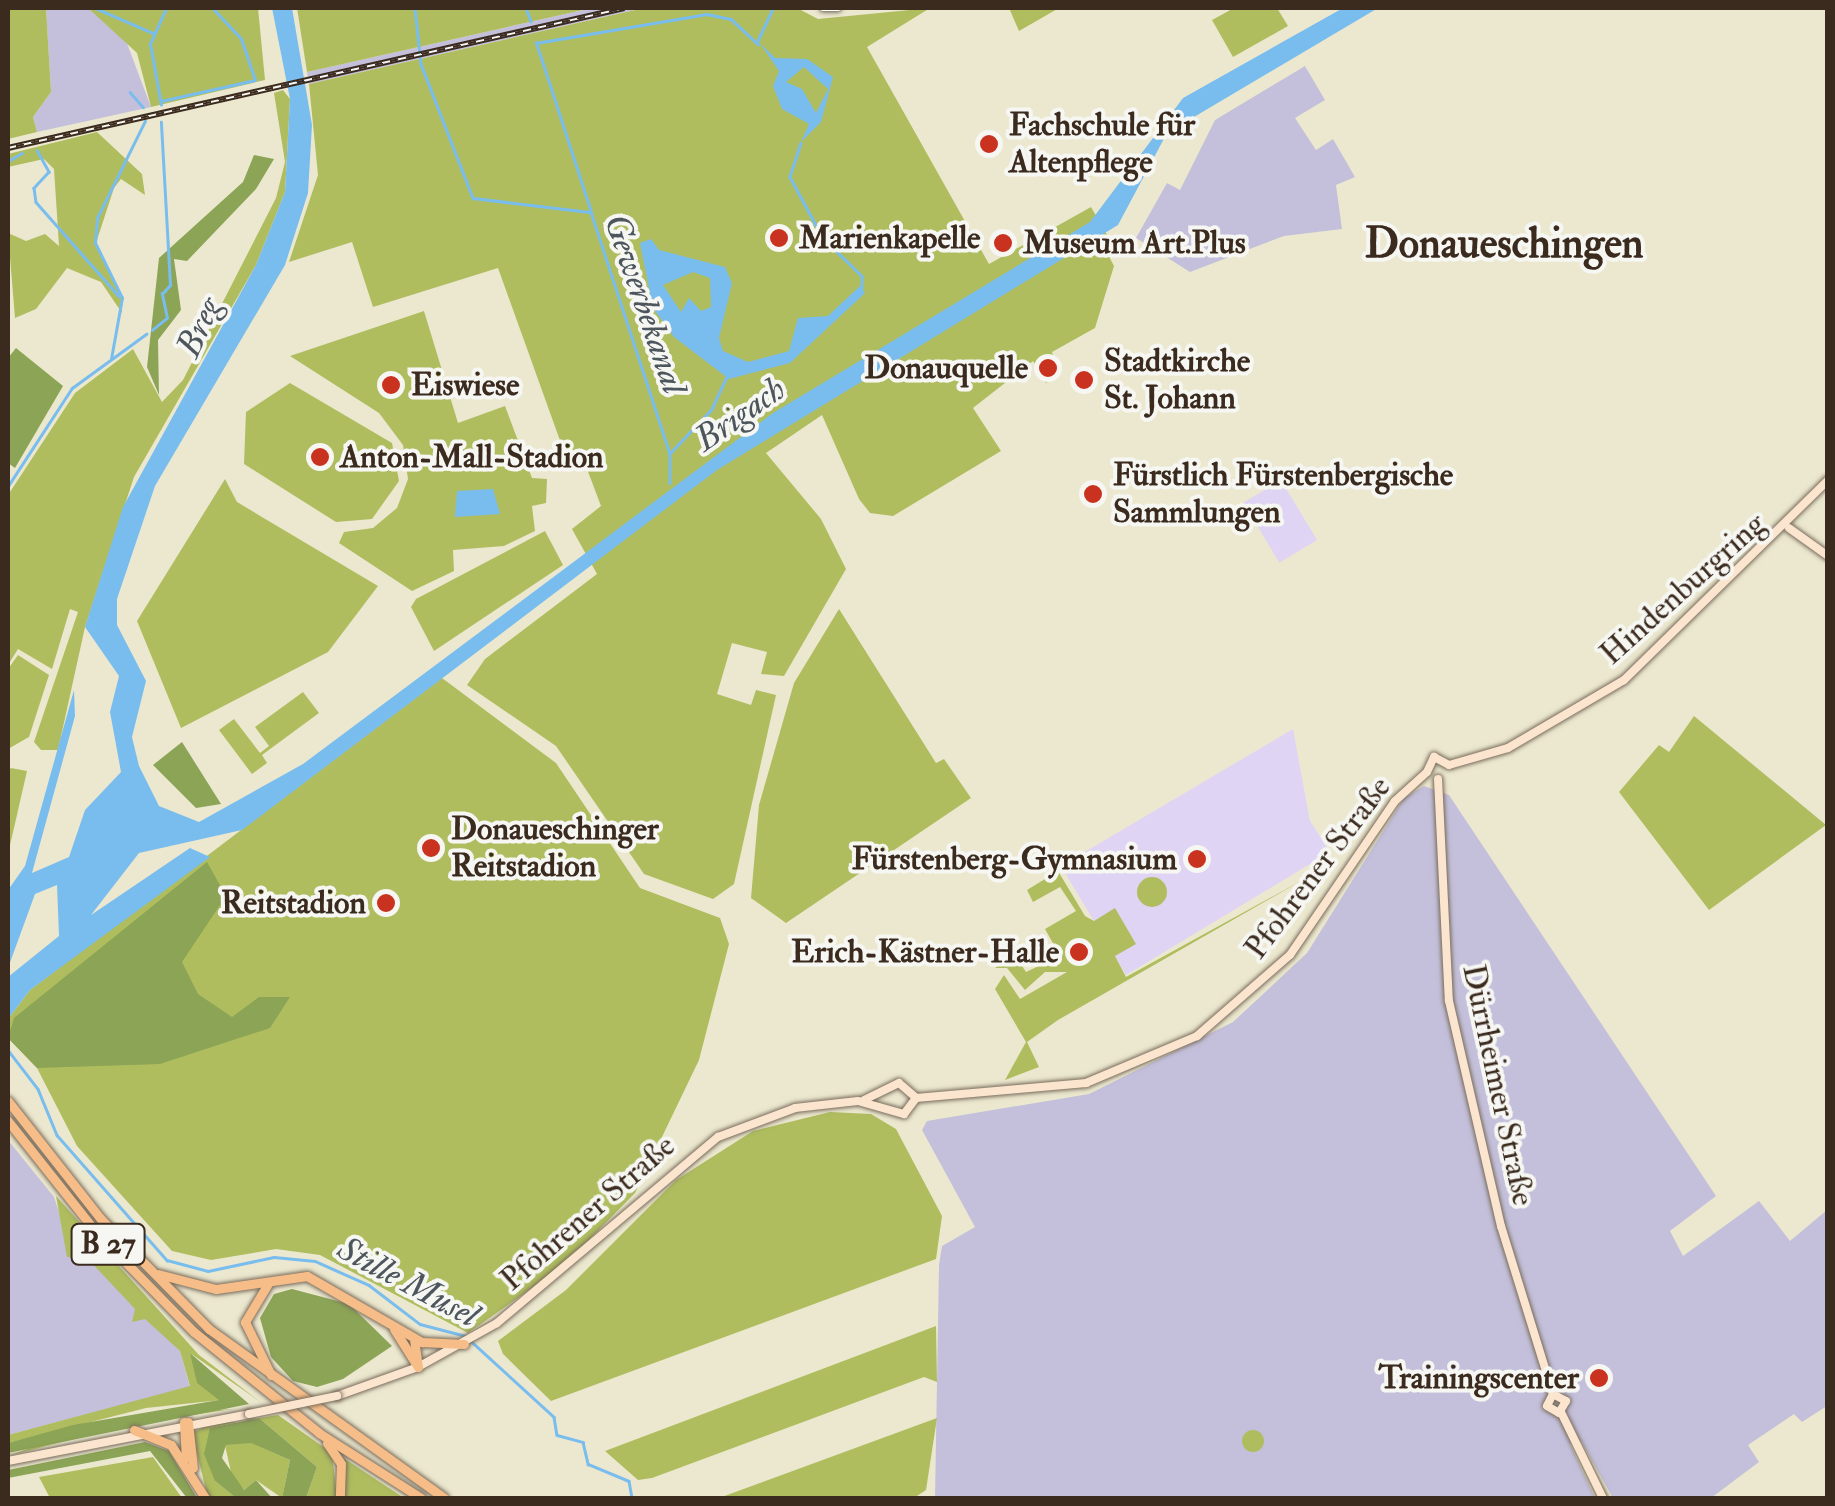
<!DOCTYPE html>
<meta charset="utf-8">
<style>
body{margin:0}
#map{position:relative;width:1835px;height:1506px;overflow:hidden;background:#ece8cf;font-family:"IM FELL Double Pica",serif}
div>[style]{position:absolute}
.built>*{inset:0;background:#e0d4f4;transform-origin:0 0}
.industrial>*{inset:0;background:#c4c0db}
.green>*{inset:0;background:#afbd5f}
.round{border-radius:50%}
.forest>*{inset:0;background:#8ba456}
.water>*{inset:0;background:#79bdef}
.stream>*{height:2.5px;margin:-1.25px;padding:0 1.25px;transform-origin:1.25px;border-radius:1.25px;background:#79bdef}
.roads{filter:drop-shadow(0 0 2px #796c5c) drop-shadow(0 0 2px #796c5c)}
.tertiary>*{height:6px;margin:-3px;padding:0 3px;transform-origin:3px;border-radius:3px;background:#fff}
.secondary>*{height:8px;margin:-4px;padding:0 4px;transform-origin:4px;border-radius:4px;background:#fce5cf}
.trunk>*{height:9px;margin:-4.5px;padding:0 4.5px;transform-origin:4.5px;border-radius:4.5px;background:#f7bd88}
.rail>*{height:6px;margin-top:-3px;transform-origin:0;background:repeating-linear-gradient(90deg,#f6f6f2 0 8px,#3b2a1e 0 16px);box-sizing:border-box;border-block:2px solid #3b2a1e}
.bridges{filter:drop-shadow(0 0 2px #796c5c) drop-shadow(0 0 2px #796c5c)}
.secondary-bridge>*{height:8px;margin:-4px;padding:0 4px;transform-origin:4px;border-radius:4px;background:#fce5cf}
.dots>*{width:28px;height:28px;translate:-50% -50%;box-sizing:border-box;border:5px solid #f6f6f2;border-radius:50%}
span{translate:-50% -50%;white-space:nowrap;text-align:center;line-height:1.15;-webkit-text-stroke:8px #f6f6f2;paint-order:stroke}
.shield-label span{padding:2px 8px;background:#f6f6f2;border:2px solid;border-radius:8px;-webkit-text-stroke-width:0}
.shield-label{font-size:30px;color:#3b2a1e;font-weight:700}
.poi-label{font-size:32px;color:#3b2a1e;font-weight:700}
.left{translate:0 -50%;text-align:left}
.right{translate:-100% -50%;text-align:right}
.street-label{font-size:32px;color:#3b2a1e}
.water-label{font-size:35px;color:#4e565d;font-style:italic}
.district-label{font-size:42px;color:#3b2a1e;font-weight:700}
.frame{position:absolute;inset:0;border:10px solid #3b2a1e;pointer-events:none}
</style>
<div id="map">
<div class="built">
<div style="left:1281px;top:480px;width:70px;height:44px;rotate:59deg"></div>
<div style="clip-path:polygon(1293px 729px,1310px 821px,1330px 852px,1126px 975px,1061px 866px)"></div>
</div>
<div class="industrial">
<div style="clip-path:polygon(46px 8px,88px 8px,125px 38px,151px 107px,37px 132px,33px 117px,51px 92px)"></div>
<div style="clip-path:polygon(592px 8px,644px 8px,309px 84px,307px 72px)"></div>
<div style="clip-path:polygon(1305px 66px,1325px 100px,1295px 118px,1316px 150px,1333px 139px,1355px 177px,1336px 185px,1342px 229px,1284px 236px,1190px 272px,1136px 238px,1167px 183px,1180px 190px,1215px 120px)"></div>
<div style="clip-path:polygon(1424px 786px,1449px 795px,1716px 1196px,1670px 1231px,1683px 1256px,1759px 1201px,1790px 1241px,1827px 1210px,1827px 1406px,1802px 1422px,1794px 1414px,1748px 1445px,1759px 1462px,1711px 1498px,1613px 1498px,1581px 1441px,1570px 1444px,1595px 1498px,935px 1498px,939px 1265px,942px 1246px,975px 1227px,922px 1130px,927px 1121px,1089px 1094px,1233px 1022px,1307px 953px,1404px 798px)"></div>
<div style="clip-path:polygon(8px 1140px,54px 1197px,74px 1257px,87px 1258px,180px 1351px,190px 1387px,8px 1435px)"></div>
</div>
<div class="green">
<div style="clip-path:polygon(8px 8px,46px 8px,51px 92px,33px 117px,37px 132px,8px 139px)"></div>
<div style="clip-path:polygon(88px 8px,258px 8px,265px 80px,151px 107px,137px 53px)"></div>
<div style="clip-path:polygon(297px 8px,592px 8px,307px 72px)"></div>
<div style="clip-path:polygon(644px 8px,797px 8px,818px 19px,930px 8px,867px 47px,989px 264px,1091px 207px,1113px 245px,1103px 245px,1114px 266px,1095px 328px,1052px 352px,1059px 373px,1046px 383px,1033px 361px,973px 408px,1001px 451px,893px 516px,870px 513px,859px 499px,822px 415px,766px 453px,821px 519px,846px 569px,784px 676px,761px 674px,767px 652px,732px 643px,717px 694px,751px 705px,756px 690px,776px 695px,734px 884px,713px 899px,644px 874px,556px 746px,467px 685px,485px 659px,597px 574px,572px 529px,601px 506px,587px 469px,567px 460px,498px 268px,373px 307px,352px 242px,289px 262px,318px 175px,309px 84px)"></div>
<div style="clip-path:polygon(1009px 8px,1059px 8px,1019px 31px)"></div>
<div style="clip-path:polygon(1234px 8px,1277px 8px,1288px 26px,1233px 57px,1212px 20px)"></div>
<div style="clip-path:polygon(283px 90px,290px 99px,285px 192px,256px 265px,134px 477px,85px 627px,58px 750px,41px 750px,34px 742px,78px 612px,70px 609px,52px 669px,18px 649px,8px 665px,8px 495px,75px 393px,133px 349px,162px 402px,183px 380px,276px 198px,285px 162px,274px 93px)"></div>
<div style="clip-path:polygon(97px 132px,142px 174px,145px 195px,121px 179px,114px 188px,96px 243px,122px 298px,122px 313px,101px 282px,67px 268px,36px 309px,15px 318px,8px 233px,26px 241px,45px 234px,59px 246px,54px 169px,44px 159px,8px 167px,8px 154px)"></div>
<div style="clip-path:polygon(424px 311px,458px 423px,505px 406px,532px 478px,547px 479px,546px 503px,532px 506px,535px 531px,504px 546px,453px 550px,454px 571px,412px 591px,339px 543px,344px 532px,373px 528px,397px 508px,408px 479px,403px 445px,379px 413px,290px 356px)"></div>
<div style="clip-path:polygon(290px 383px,392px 443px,399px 481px,372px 519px,336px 522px,244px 464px,246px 412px)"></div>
<div style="clip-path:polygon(225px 479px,237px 502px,378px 586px,328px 652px,181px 728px,137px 621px)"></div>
<div style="clip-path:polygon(545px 531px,563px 565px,434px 651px,411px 607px,416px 599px)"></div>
<div style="clip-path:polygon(839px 609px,936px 763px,944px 759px,971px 798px,786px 923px,751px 898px,759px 805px,794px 683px)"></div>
<div style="clip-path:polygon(18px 655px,49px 675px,29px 737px,8px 749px,8px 669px)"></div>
<div style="clip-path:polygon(442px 678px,556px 763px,640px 888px,720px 918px,729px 944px,699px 1060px,635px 1193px,563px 1266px,468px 1333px,320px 1255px,276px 1249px,211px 1260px,172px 1251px,77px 1146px,37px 1068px,8px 1038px,8px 1019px,30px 990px)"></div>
<div style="clip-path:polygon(303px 692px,319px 713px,262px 755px,267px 763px,252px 774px,219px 730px,234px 719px,260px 753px,269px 746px,255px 727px)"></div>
<div style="clip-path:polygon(1694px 716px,1826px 825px,1709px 910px,1619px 792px,1659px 745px,1669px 752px)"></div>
<div style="clip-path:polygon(11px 768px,27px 771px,8px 854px,8px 771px)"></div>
<div style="clip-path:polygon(1058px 871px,1085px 916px,1094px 921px,1115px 908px,1136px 944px,1115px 956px,1126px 977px,1308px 877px,1058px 1020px,1027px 1042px,1039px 1067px,1005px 1080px,1026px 1042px,995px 989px,1004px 975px,1020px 999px,1067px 972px,1045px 972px,1025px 990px,1007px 968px,995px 968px,1014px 954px,1026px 972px,1060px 956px,1045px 929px,1076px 911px,1060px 887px,1033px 902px,1027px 890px)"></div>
<div class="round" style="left:1137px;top:877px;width:30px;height:30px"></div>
<div style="clip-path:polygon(830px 1112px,871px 1114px,896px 1129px,942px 1216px,936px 1259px,551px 1401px,503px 1354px,498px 1341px,566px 1290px,676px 1180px,753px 1131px)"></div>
<div style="clip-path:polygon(56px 1196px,199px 1355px,262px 1403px,190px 1353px,221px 1400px,146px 1408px,8px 1443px,8px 1435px,190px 1386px,180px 1351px,145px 1319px,132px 1322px,135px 1309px,87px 1258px,67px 1257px)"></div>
<div style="clip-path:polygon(936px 1326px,937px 1382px,924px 1377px,652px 1478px,638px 1480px,605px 1451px)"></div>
<div style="clip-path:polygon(233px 1409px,131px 1424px,8px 1456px,66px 1435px,190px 1412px)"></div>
<div style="clip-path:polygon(278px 1415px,332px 1453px,337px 1498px,306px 1498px,317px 1467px,259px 1418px)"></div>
<div style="clip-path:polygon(937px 1418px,926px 1490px,914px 1498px,719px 1498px)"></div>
<div style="clip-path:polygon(237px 1422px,211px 1428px,215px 1481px,236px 1498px,208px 1498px,192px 1433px,214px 1422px)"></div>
<div class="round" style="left:1242px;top:1430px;width:22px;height:22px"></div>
<div style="clip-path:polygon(250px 1442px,290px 1460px,282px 1498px,256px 1480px,244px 1490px,232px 1477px,225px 1445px)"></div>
<div style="clip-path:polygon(153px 1457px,182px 1498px,50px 1498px,39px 1477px)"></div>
<div style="clip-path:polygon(342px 1458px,345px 1459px,404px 1498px,343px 1498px)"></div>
</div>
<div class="forest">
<div style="clip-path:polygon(254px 155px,274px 159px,256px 189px,187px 261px,174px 259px,181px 310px,158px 340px,159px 395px,147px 367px,159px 258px,243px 182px)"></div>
<div style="clip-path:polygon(16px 348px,63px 386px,15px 468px,8px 463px,8px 358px)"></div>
<div style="clip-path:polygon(182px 742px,221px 804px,196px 808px,153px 765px)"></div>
<div style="clip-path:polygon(207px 862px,226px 896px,182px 962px,198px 994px,232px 1017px,259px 997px,290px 997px,270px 1028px,160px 1064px,37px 1068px,8px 1038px,14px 1018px)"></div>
<div style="clip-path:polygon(292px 1289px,349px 1304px,392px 1346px,343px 1379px,317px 1387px,293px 1381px,271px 1357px,260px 1318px,274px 1294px)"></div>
<div style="clip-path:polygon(190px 1353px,249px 1404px,8px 1453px,8px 1443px,73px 1425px,219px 1400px,197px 1383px)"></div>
<div style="clip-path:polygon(259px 1418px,317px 1467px,306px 1498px,282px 1498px,290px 1460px,251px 1443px,226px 1445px,222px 1458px,244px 1490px,256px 1480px,272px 1498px,236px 1498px,215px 1481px,204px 1454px,210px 1428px)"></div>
<div style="clip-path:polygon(145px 1442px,169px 1451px,197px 1498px,187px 1498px,150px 1451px,8px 1478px,8px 1470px)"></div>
</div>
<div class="water">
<div style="clip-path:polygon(272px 8px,292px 8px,312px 125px,308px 193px,285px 265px,155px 486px,117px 599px,117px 625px,146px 681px,132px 737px,139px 766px,159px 806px,199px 822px,303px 764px,773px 413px,1090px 222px,1183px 98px,1343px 8px,1378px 8px,1167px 133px,1118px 225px,717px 470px,242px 830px,139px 853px,91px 915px,190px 848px,210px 857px,30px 990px,8px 1019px,8px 977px,59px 936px,57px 885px,35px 894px,8px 968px,8px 890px,25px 866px,74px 690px,75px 716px,32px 873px,69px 857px,85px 810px,121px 772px,110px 712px,119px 676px,85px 627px,123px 507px,256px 265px,285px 192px,290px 99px)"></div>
<div style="clip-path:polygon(evenodd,759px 42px,775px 58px,807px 59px,833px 77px,821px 122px,801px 142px,809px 124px,782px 109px,773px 86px,779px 71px,759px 42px,804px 67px,828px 89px,816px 113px,802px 89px,786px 82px,804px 67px)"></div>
<div style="clip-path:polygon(evenodd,651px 239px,659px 250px,725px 267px,732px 283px,719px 338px,723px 351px,748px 362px,789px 351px,798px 318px,828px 316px,860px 286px,865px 293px,790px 363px,729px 379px,674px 337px,653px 308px,640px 243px,651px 239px,693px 272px,710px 278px,711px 307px,701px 311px,689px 298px,681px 312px,663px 285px,693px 272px)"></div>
<div style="clip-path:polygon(493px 489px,500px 514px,455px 517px,457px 491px)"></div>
</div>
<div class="stream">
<div style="left:95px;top:8px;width:63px;rotate:23.3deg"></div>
<div style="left:415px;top:8px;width:56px;rotate:83.9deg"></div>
<div style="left:421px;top:64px;width:144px;rotate:68.8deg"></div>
<div style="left:473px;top:198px;width:119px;rotate:6.8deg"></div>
<div style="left:591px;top:212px;width:254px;rotate:71.9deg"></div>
<div style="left:670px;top:453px;width:30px;rotate:90deg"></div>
<div style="left:526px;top:8px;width:14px;rotate:69deg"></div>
<div style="left:757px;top:42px;width:38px;rotate:-65deg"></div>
<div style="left:130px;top:92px;width:20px;rotate:49deg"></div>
<div style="left:161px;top:101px;width:96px;rotate:-12.6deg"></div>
<div style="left:255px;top:80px;width:43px;rotate:-108.9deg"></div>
<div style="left:241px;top:39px;width:42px;rotate:-133.1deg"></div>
<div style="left:161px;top:105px;width:62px;rotate:-100.2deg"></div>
<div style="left:150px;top:44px;width:39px;rotate:-66deg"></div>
<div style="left:801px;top:143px;width:36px;rotate:108deg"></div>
<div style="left:790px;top:177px;width:69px;rotate:61.6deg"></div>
<div style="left:823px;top:238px;width:54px;rotate:44.3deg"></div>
<div style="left:862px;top:276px;width:12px;rotate:90deg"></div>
<div style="left:37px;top:150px;width:25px;rotate:61deg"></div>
<div style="left:49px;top:172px;width:22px;rotate:133deg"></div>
<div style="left:34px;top:188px;width:14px;rotate:82deg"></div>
<div style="left:36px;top:202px;width:125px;rotate:48.6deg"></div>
<div style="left:8px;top:161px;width:16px;rotate:-30deg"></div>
<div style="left:591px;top:212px;width:178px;rotate:-108deg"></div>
<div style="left:536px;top:43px;width:173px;rotate:-9.6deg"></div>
<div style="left:707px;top:14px;width:25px;rotate:12deg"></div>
<div style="left:731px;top:19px;width:37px;rotate:43deg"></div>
<div style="left:152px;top:330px;width:19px;rotate:-39deg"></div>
<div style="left:167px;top:318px;width:25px;rotate:-102deg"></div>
<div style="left:162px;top:294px;width:12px;rotate:-48deg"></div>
<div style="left:170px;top:285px;width:163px;rotate:-93.2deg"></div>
<div style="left:111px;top:359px;width:62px;rotate:-79.8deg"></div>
<div style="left:122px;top:298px;width:61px;rotate:-116.1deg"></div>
<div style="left:95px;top:243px;width:25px;rotate:-85deg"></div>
<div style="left:97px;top:218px;width:108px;rotate:-63.7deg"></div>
<div style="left:670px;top:453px;width:59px;rotate:-46.4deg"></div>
<div style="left:711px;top:410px;width:38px;rotate:-65deg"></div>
<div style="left:8px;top:486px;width:117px;rotate:-56.9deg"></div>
<div style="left:72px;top:388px;width:92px;rotate:-36.1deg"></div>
<div style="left:8px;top:1050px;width:49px;rotate:52.4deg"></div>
<div style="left:38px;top:1089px;width:50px;rotate:67.6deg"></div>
<div style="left:57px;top:1135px;width:167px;rotate:48.7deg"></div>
<div style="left:167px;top:1260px;width:42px;rotate:15deg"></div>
<div style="left:208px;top:1271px;width:67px;rotate:-12deg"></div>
<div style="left:274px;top:1257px;width:41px;rotate:5.6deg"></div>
<div style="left:315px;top:1261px;width:59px;rotate:24deg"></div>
<div style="left:369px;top:1285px;width:64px;rotate:37.4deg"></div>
<div style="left:420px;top:1324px;width:48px;rotate:14.6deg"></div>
<div style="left:472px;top:1342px;width:111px;rotate:42.4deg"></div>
<div style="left:554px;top:1417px;width:18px;rotate:81deg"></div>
<div style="left:557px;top:1435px;width:27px;rotate:15deg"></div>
<div style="left:583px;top:1442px;width:23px;rotate:77deg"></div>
<div style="left:588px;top:1464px;width:44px;rotate:22.5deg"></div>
<div style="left:629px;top:1481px;width:17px;rotate:80deg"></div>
</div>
<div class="roads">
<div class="tertiary">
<div style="left:823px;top:8px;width:15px"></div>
</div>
<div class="secondary">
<div style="left:1789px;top:528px;width:48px;rotate:35.7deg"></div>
<div style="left:1449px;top:765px;width:61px;rotate:-16.1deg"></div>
<div style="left:1508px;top:748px;width:134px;rotate:-30.4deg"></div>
<div style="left:1624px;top:680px;width:286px;rotate:-44.4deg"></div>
<div style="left:1427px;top:772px;width:17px;rotate:-65deg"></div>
<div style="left:1434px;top:757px;width:17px;rotate:28deg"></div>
<div style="left:1438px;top:779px;width:222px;rotate:87.2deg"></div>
<div style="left:1449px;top:1001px;width:231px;rotate:77deg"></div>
<div style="left:1501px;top:1226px;width:176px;rotate:72.8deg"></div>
<div style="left:1553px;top:1394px;width:13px;rotate:117deg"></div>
<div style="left:1547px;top:1406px;width:14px;rotate:30deg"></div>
<div style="left:1559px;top:1413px;width:14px;rotate:-60deg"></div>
<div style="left:1566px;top:1401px;width:15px;rotate:-152deg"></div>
<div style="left:916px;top:1098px;width:171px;rotate:-5deg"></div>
<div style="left:1086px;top:1083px;width:121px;rotate:-22.9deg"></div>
<div style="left:1197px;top:1036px;width:123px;rotate:-41.1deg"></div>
<div style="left:1290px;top:955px;width:186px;rotate:-55.7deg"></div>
<div style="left:1395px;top:801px;width:43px;rotate:-42.2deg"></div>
<div style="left:864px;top:1100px;width:39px;rotate:-26deg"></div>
<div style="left:899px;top:1083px;width:23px;rotate:41deg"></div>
<div style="left:337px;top:1396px;width:86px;rotate:-19.7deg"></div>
<div style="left:418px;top:1367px;width:90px;rotate:-29.1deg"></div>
<div style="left:497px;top:1323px;width:289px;rotate:-40.1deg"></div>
<div style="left:718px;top:1137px;width:82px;rotate:-20.6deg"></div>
<div style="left:795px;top:1108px;width:63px;rotate:-6.3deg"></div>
<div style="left:858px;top:1101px;width:48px;rotate:15.8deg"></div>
<div style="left:904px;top:1114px;width:20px;rotate:-53deg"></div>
<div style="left:1561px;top:1412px;width:96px;rotate:64deg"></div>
<div style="left:8px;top:1461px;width:246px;rotate:-11deg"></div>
</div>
<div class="trunk">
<div style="left:8px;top:1101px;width:150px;rotate:51.8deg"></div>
<div style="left:101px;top:1219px;width:154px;rotate:45.5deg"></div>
<div style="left:209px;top:1329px;width:289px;rotate:35.7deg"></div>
<div style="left:8px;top:1121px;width:142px;rotate:51.6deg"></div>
<div style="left:96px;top:1232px;width:140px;rotate:45.6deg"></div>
<div style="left:194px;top:1332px;width:161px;rotate:38.9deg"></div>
<div style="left:319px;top:1433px;width:121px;rotate:32.5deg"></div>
<div style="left:158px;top:1274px;width:60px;rotate:14.5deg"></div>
<div style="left:216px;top:1289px;width:92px;rotate:-8.1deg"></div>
<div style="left:307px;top:1276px;width:133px;rotate:29.9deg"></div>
<div style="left:422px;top:1342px;width:42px;rotate:2.7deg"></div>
<div style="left:269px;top:1282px;width:47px;rotate:121deg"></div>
<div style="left:245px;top:1322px;width:59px;rotate:63.9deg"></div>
<div style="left:394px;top:1329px;width:45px;rotate:57.7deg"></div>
<div style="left:414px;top:1339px;width:28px;rotate:82deg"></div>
<div style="left:184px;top:1422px;width:36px;rotate:87deg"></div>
<div style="left:188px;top:1422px;width:46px;rotate:83.8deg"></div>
<div style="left:134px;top:1430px;width:40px;rotate:22deg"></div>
<div style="left:171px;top:1445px;width:63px;rotate:57.3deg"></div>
<div style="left:327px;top:1443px;width:25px;rotate:56deg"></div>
<div style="left:341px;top:1464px;width:34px;rotate:92deg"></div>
</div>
</div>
<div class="rail">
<div style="left:8px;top:148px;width:632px;rotate:-12.8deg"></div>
</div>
<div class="bridges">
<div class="secondary-bridge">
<div style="left:249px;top:1414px;width:90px;rotate:-11.6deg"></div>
</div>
</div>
<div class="dots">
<div style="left:989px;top:144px;background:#c8321e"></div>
<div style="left:779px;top:238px;background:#c8321e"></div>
<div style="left:1003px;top:243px;background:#c8321e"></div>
<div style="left:1048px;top:368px;background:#c8321e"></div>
<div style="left:1084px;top:380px;background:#c8321e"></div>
<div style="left:391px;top:385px;background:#c8321e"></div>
<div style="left:320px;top:457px;background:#c8321e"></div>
<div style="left:1093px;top:494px;background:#c8321e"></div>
<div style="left:431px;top:848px;background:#c8321e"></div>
<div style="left:1197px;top:859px;background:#c8321e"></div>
<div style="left:386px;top:903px;background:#c8321e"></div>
<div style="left:1079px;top:952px;background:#c8321e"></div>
<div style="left:1599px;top:1378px;background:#c8321e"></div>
</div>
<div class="shield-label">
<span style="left:108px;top:1244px">B 27</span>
</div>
<div class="poi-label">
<span class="left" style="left:1009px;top:144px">Fachschule für<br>Altenpflege</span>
<span class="left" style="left:799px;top:238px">Marienkapelle</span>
<span class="left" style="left:1023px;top:243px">Museum Art.Plus</span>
<span class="left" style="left:1104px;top:380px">Stadtkirche<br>St. Johann</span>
<span class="right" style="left:1028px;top:368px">Donauquelle</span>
<span class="left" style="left:411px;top:385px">Eiswiese</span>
<span class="left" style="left:340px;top:457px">Anton-Mall-Stadion</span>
<span class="left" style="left:1113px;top:494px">Fürstlich Fürstenbergische<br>Sammlungen</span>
<span class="left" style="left:451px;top:848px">Donaueschinger<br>Reitstadion</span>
<span class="right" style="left:1177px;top:859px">Fürstenberg-Gymnasium</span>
<span class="right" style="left:366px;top:903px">Reitstadion</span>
<span class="right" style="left:1059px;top:952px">Erich-Kästner-Halle</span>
<span class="right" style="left:1579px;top:1378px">Trainingscenter</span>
</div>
<div class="street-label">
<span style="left:1683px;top:589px;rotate:-42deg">Hindenburgring</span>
<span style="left:1318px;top:868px;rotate:-53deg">Pfohrener Straße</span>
<span style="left:1498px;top:1085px;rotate:78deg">Dürrheimer Straße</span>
<span style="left:588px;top:1213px;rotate:-41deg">Pfohrener Straße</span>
</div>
<div class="water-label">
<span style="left:645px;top:304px;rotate:71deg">Gewerbekanal</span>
<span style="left:199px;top:327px;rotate:-66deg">Breg</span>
<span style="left:740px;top:414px;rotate:-35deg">Brigach</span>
<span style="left:408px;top:1282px;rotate:28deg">Stille Musel</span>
</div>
<div class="district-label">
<span style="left:1504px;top:244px">Donaueschingen</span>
</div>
<div class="frame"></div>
</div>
